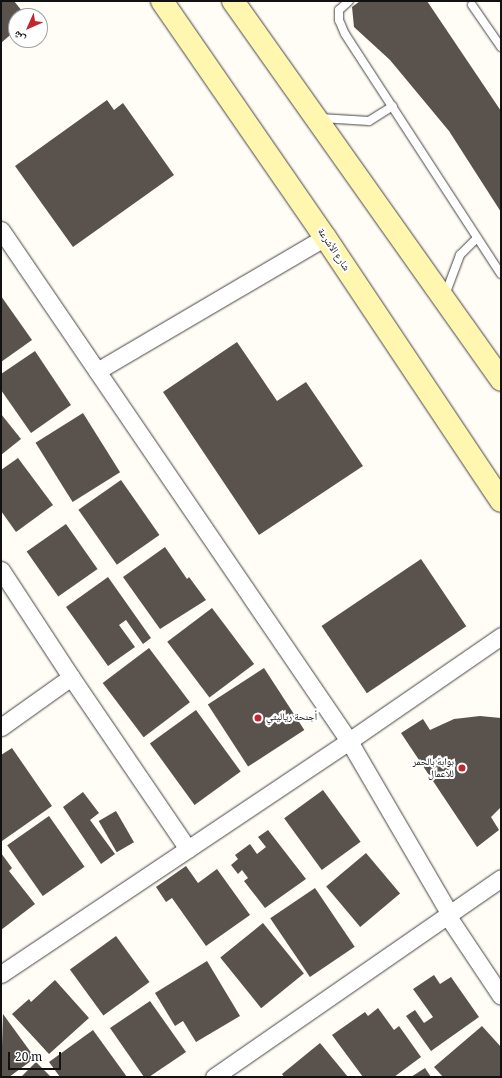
<!DOCTYPE html>
<meta charset="utf-8">
<style>
body{margin:0}
#map{position:relative;width:502px;height:1078px;overflow:hidden;background:#fffdf5;font-family:Georgia,"Noto Naskh Arabic",serif}
div>[style]{position:absolute}
.building>*{inset:0;background:#5a524d;transform-origin:0 0}
.roads{filter:drop-shadow(0 0 1px #444) drop-shadow(0 0 1px #444)}
.lane>*{height:8px;margin:-4px;padding:0 4px;transform-origin:4px;border-radius:4px;background:#fff}
.street>*{height:17px;margin:-8.5px;padding:0 8.5px;transform-origin:8.5px;border-radius:8.5px;background:#fff}
.secondary>*{height:22px;margin:-11px;padding:0 11px;transform-origin:11px;border-radius:11px;background:#fff6b0}
.dots>*{width:11px;height:11px;translate:-50% -50%;box-sizing:border-box;border:2px solid #fff;border-radius:50%}
span{translate:-50% -50%;white-space:nowrap;text-align:center;line-height:1.15;-webkit-text-stroke:4px #fff;paint-order:stroke}
.street-label{font-size:10px;color:#111}
.poi-label{font-size:10px;color:#111}
.left{translate:0 -50%;text-align:left}
.right{translate:-100% -50%;text-align:right}
.frame{position:absolute;inset:0;border:2px solid #111;pointer-events:none}
.north{position:absolute;left:8px;top:8px;width:40px;height:40px;box-sizing:border-box;background:#fff;border:1px solid #a0a0a0;border-radius:50%;rotate:225deg;font-size:11px;font-weight:700;line-height:16px;text-align:center;color:#111}
.north::after{content:'';display:block;margin:auto;width:14px;height:18px;background:#c4262e;clip-path:polygon(50% 0,100% 100%,50% 72%,0 100%)}
.scale{position:absolute;left:8px;top:1052px;width:53px;height:18px;box-sizing:border-box;border:2px solid #111;border-top:0;padding-left:5px;font-size:12px;line-height:14px;white-space:nowrap;color:#111;-webkit-text-stroke:3px #fff;paint-order:stroke}
</style>
<div id="map">
<div class="building">
<div style="clip-path:polygon(1px 1px,14px 1px,26px 16px,16px 16px,16px 30px,1px 43px)"></div>
<div style="clip-path:polygon(360px 1px,427px 1px,501px 111px,501px 212px,449px 131px,390px 60px,354px 27px,352px 7px)"></div>
<div style="clip-path:polygon(107px 100px,114px 110px,123px 103px,174px 175px,73px 247px,15px 166px)"></div>
<div style="clip-path:polygon(1px 296px,32px 340px,1px 362px)"></div>
<div style="clip-path:polygon(237px 342px,277px 401px,306px 382px,363px 466px,259px 535px,163px 392px)"></div>
<div style="clip-path:polygon(35px 351px,71px 405px,31px 433px,1px 390px,1px 374px)"></div>
<div style="left:83px;top:413px;width:70px;height:56px;rotate:58deg"></div>
<div style="clip-path:polygon(1px 414px,21px 439px,1px 455px)"></div>
<div style="clip-path:polygon(18px 458px,53px 505px,16px 532px,1px 511px,1px 470px)"></div>
<div style="left:121px;top:480px;width:67px;height:52px;rotate:55deg"></div>
<div style="left:66px;top:524px;width:55px;height:48px;rotate:55deg"></div>
<div style="clip-path:polygon(165px 547px,187px 579px,189px 577px,206px 600px,160px 629px,123px 577px)"></div>
<div style="left:421px;top:559px;width:81px;height:120px;rotate:56deg"></div>
<div style="clip-path:polygon(108px 577px,151px 638px,143px 644px,126px 620px,119px 625px,135px 647px,108px 666px,66px 607px)"></div>
<div style="left:212px;top:608px;width:70px;height:56px;rotate:53deg"></div>
<div style="left:149px;top:648px;width:68px;height:58px;rotate:53deg"></div>
<div style="left:264px;top:668px;width:74px;height:67px;rotate:57deg"></div>
<div style="left:196px;top:710px;width:76px;height:57px;rotate:54deg"></div>
<div style="clip-path:polygon(480px 716px,501px 718px,501px 807px,491px 817px,499px 830px,477px 847px,401px 733px,423px 719px,430px 730px,454px 719px)"></div>
<div style="clip-path:polygon(12px 748px,52px 806px,2px 841px,1px 755px)"></div>
<div style="left:323px;top:790px;width:64px;height:48px;rotate:54deg"></div>
<div style="clip-path:polygon(83px 792px,99px 813px,90px 820px,115px 854px,101px 864px,63px 807px)"></div>
<div style="left:116px;top:811px;width:36px;height:20px;rotate:60deg"></div>
<div style="left:49px;top:816px;width:62px;height:51px;rotate:55deg"></div>
<div style="clip-path:polygon(268px 830px,306px 879px,265px 908px,244px 881px,248px 878px,242px 870px,238px 874px,231px 865px,238px 859px,235px 855px,250px 844px,257px 854px,266px 847px,258px 837px)"></div>
<div style="clip-path:polygon(1px 853px,12px 868px,9px 871px,35px 904px,1px 930px)"></div>
<div style="left:366px;top:853px;width:53px;height:52px;rotate:50deg"></div>
<div style="clip-path:polygon(186px 866px,198px 883px,217px 869px,250px 915px,206px 946px,172px 898px,166px 902px,156px 887px)"></div>
<div style="left:315px;top:888px;width:71px;height:54px;rotate:56deg"></div>
<div style="left:263px;top:923px;width:65px;height:55px;rotate:51deg"></div>
<div style="left:116px;top:936px;width:57px;height:57px;rotate:54deg"></div>
<div style="clip-path:polygon(207px 961px,240px 1016px,196px 1042px,183px 1021px,175px 1026px,155px 993px)"></div>
<div style="clip-path:polygon(434px 975px,440px 984px,451px 977px,479px 1017px,431px 1051px,406px 1016px,415px 1010px,424px 1023px,433px 1017px,413px 989px)"></div>
<div style="clip-path:polygon(55px 980px,89px 1018px,49px 1054px,12px 1014px,29px 999px,31px 1002px)"></div>
<div style="clip-path:polygon(150px 1001px,186px 1052px,149px 1077px,144px 1077px,110px 1028px)"></div>
<div style="clip-path:polygon(378px 1008px,394px 1030px,399px 1026px,421px 1057px,394px 1077px,363px 1077px,332px 1035px,365px 1012px,368px 1016px)"></div>
<div style="clip-path:polygon(3px 1014px,35px 1058px,9px 1077px,1px 1077px)"></div>
<div style="clip-path:polygon(482px 1026px,501px 1047px,501px 1077px,443px 1077px,434px 1067px)"></div>
<div style="clip-path:polygon(93px 1030px,127px 1077px,60px 1077px,49px 1062px)"></div>
<div style="clip-path:polygon(320px 1043px,348px 1077px,284px 1077px,282px 1074px)"></div>
<div style="clip-path:polygon(36px 1062px,51px 1077px,21px 1077px)"></div>
<div style="clip-path:polygon(425px 1068px,431px 1077px,411px 1077px)"></div>
</div>
<div class="roads">
<div class="lane">
<div style="left:349px;top:1px;width:13px;rotate:138deg"></div>
<div style="left:339px;top:10px;width:10px;rotate:90deg"></div>
<div style="left:339px;top:20px;width:15px;rotate:67deg"></div>
<div style="left:345px;top:34px;width:286px;rotate:57deg"></div>
<div style="left:472px;top:5px;width:51px;rotate:55.4deg"></div>
<div style="left:320px;top:118px;width:49px;rotate:3.5deg"></div>
<div style="left:369px;top:121px;width:28px;rotate:-32deg"></div>
<div style="left:445px;top:295px;width:43px;rotate:-69.4deg"></div>
<div style="left:460px;top:255px;width:24px;rotate:-45deg"></div>
</div>
<div class="street">
<div style="left:1px;top:230px;width:618px;rotate:55.74deg"></div>
<div style="left:349px;top:741px;width:199px;rotate:59.8deg"></div>
<div style="left:97px;top:371px;width:264px;rotate:-30.4deg"></div>
<div style="left:1px;top:570px;width:128px;rotate:56.8deg"></div>
<div style="left:71px;top:677px;width:208px;rotate:55.8deg"></div>
<div style="left:1px;top:727px;width:86px;rotate:-35.5deg"></div>
<div style="left:447px;top:915px;width:97px;rotate:56.3deg"></div>
<div style="left:1px;top:974px;width:419px;rotate:-33.8deg"></div>
<div style="left:349px;top:741px;width:185px;rotate:-34.6deg"></div>
<div style="left:214px;top:1077px;width:349px;rotate:-34.7deg"></div>
</div>
<div class="secondary">
<div style="left:162px;top:1px;width:287px;rotate:55.4deg"></div>
<div style="left:325px;top:237px;width:317px;rotate:56.3deg"></div>
<div style="left:233px;top:1px;width:464px;rotate:54.7deg"></div>
</div>
</div>
<div class="dots">
<div style="left:258px;top:718px;background:#c4262e"></div>
<div style="left:462px;top:768px;background:#c4262e"></div>
</div>
<div class="street-label">
<span style="left:333px;top:250px;rotate:56deg">شارع الأشرعة</span>
</div>
<div class="poi-label">
<span class="left" style="left:266px;top:718px">أجنحة رياليتي</span>
<span class="right" style="left:454px;top:768px">بوابة بالحمر<br>للاعمال</span>
</div>
<div class="frame"></div>
<div class="north">ش</div>
<div class="scale">20 m</div>
</div>
